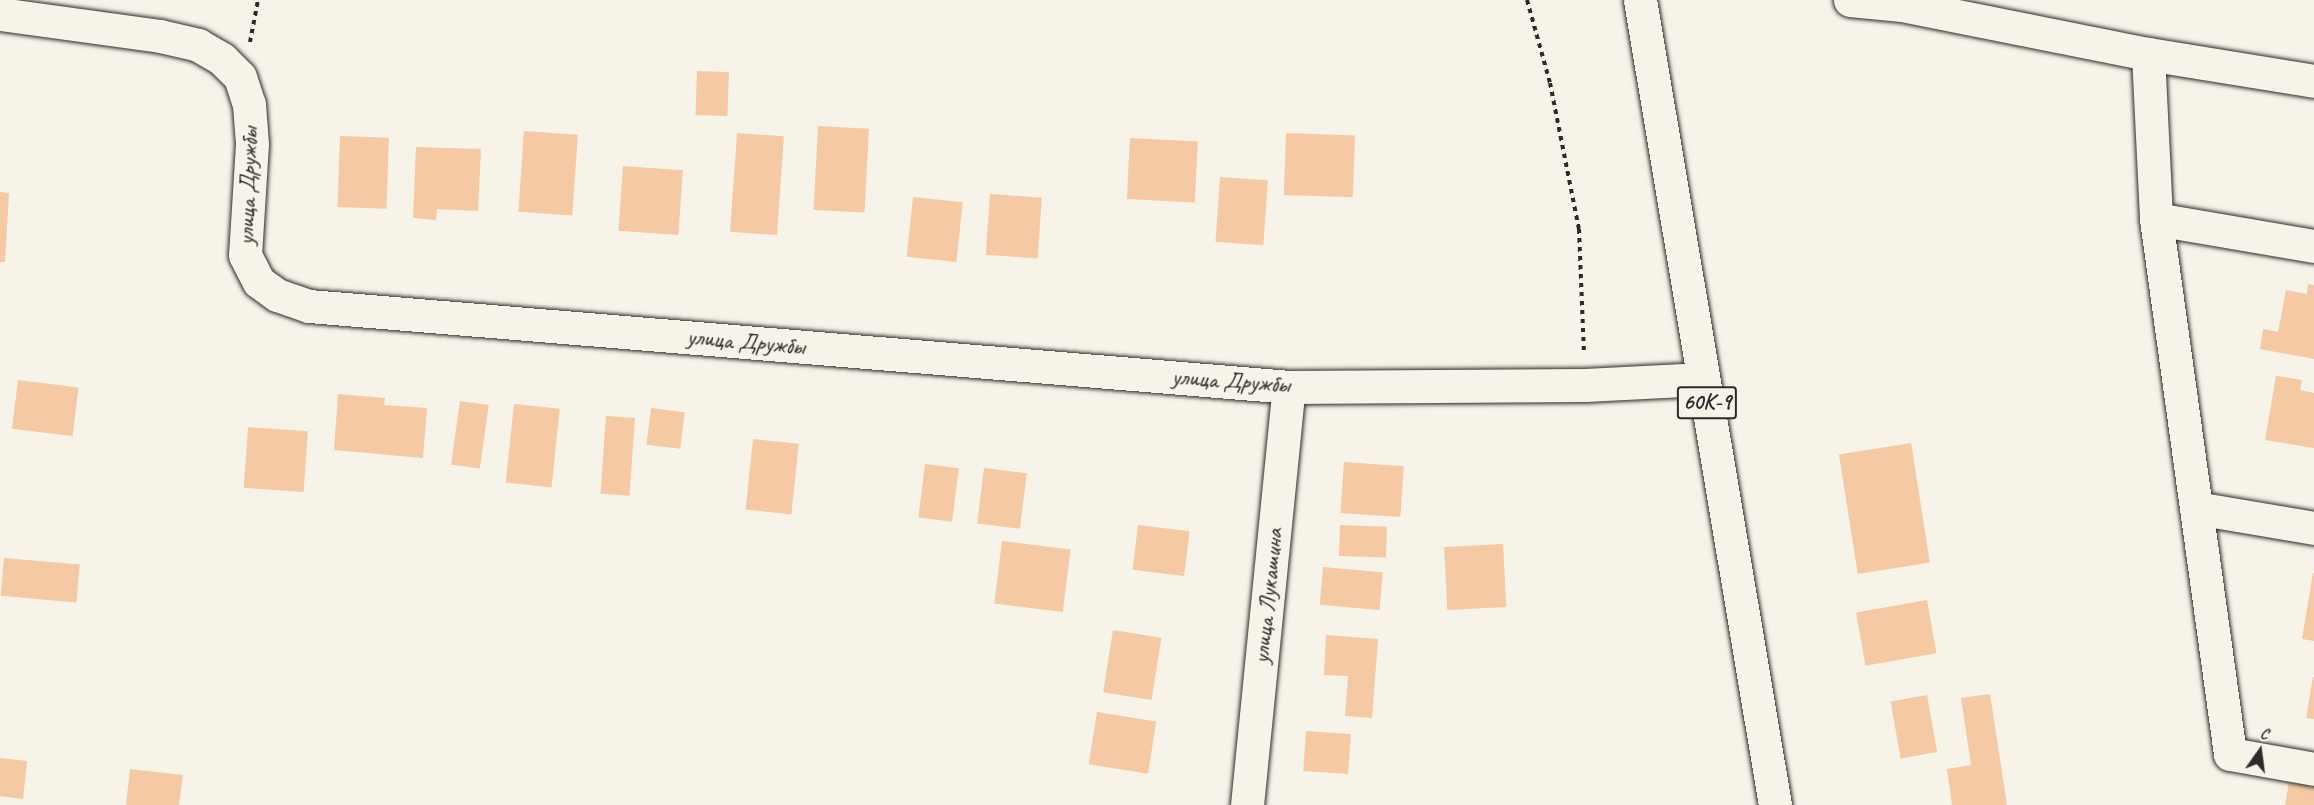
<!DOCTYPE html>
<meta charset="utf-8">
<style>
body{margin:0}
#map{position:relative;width:2314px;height:805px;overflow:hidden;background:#f7f3e8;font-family:Caveat,sans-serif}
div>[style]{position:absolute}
.building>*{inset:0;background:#f4c9a3;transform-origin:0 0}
.path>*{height:4px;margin-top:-2px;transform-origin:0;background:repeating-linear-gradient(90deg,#2b2b2b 0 4.5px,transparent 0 9px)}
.roads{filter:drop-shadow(0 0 2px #2b2b2b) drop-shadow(0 0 2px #2b2b2b)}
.minor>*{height:33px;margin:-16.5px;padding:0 16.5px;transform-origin:16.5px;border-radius:16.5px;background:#f7f3e8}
.major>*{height:33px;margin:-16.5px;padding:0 16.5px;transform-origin:16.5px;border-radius:16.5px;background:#f7f3e8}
span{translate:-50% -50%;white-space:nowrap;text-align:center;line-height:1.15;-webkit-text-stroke:5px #f7f3e8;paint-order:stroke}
.shield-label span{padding:2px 4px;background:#f7f3e8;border:2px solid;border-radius:4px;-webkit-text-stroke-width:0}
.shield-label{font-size:22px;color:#2b2b2b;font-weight:700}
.street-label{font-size:24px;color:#2b2b2b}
.north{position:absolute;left:2230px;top:721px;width:60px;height:60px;-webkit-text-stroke:4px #f7f3e8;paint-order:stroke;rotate:14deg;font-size:16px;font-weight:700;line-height:24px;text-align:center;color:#2b2b2b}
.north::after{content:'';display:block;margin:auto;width:21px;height:27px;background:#2b2b2b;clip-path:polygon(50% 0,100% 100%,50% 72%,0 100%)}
</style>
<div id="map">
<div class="building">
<div style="left:697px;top:71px;width:32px;height:44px;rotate:2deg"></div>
<div style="left:818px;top:126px;width:51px;height:84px;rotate:3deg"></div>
<div style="left:524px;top:131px;width:54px;height:81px;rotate:4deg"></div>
<div style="left:737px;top:133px;width:47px;height:99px;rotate:4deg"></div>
<div style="left:1286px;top:133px;width:69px;height:62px;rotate:2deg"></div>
<div style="left:340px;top:136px;width:49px;height:71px;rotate:2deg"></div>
<div style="left:1130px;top:138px;width:68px;height:61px;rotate:3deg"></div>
<div style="clip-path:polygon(416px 147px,481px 149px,478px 211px,437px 209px,436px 220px,413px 218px)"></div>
<div style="left:623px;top:166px;width:60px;height:65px;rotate:4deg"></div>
<div style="left:1220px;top:177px;width:48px;height:65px;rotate:4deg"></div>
<div style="clip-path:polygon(0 192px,9px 193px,5px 262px,0 262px)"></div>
<div style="left:990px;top:194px;width:52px;height:61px;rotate:4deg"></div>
<div style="left:913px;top:197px;width:50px;height:60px;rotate:6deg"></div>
<div style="clip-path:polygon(2308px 284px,2314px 285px,2314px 359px,2260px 349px,2263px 329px,2278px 332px,2286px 290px,2307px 294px)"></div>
<div style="clip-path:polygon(2276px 376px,2302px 380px,2300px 390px,2314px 393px,2314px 448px,2265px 440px)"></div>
<div style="left:18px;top:380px;width:61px;height:49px;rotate:7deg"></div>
<div style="clip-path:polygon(338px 394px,385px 398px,384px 405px,427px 408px,423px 458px,334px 450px)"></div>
<div style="left:460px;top:401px;width:29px;height:64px;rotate:8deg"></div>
<div style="left:514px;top:404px;width:46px;height:79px;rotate:6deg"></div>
<div style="left:651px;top:408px;width:34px;height:37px;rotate:7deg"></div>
<div style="left:606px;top:416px;width:29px;height:78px;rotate:4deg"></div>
<div style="left:248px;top:427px;width:60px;height:61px;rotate:4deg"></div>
<div style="left:753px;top:439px;width:46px;height:71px;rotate:6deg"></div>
<div style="left:1911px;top:443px;width:121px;height:73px;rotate:81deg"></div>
<div style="left:1344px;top:462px;width:60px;height:51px;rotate:4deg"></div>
<div style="left:925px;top:464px;width:34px;height:54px;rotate:7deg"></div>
<div style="left:984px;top:468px;width:43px;height:56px;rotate:7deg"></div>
<div style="left:1138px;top:525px;width:52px;height:45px;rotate:7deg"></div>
<div style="left:1340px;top:525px;width:47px;height:31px;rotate:2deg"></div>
<div style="left:1002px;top:541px;width:69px;height:63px;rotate:7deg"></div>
<div style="left:1503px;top:544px;width:63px;height:59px;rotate:87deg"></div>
<div style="left:4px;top:558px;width:76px;height:38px;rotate:5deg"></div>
<div style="left:1323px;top:567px;width:60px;height:38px;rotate:5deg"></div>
<div style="clip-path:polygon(2313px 573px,2314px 573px,2314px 641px,2302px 639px)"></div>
<div style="left:1927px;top:600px;width:54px;height:72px;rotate:80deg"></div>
<div style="left:1113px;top:630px;width:49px;height:63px;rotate:9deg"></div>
<div style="clip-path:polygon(1326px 635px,1378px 639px,1372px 718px,1345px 716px,1348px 676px,1324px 675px)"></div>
<div style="clip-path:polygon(2313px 677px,2314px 677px,2314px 719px,2306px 718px)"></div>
<div style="clip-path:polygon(1990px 694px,2007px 805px,1952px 805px,1947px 769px,1971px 765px,1961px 698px)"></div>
<div style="left:1927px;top:695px;width:58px;height:37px;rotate:80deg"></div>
<div style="left:1097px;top:712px;width:60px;height:53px;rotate:9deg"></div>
<div style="left:1306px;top:731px;width:45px;height:40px;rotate:4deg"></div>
<div style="clip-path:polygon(0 758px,27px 761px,23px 799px,0 796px)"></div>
<div style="clip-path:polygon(130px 769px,183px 775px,179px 805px,126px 805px)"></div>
<div style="clip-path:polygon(2289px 782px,2314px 786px,2314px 805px,2285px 805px)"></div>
</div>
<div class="path">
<div style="left:1527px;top:0;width:86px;rotate:74.5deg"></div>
<div style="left:1550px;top:83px;width:149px;rotate:78.8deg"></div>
<div style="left:1579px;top:229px;width:123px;rotate:87.7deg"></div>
<div style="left:250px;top:42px;width:43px;rotate:-79.2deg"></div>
</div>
<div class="roads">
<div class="minor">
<div style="left:1850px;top:0;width:52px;rotate:5.5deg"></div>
<div style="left:1902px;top:5px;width:251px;rotate:11.3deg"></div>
<div style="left:2148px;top:54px;width:168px;rotate:9.2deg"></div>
<div style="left:0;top:14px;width:162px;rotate:7.8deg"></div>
<div style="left:160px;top:36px;width:39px;rotate:13deg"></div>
<div style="left:198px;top:45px;width:28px;rotate:30deg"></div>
<div style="left:222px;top:59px;width:25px;rotate:45deg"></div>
<div style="left:240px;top:77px;width:28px;rotate:72deg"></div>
<div style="left:249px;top:104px;width:40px;rotate:85.7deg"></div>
<div style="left:252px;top:144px;width:111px;rotate:93.6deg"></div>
<div style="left:245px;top:255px;width:30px;rotate:63deg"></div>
<div style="left:259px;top:282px;width:22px;rotate:36deg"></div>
<div style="left:277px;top:295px;width:34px;rotate:19deg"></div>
<div style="left:309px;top:306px;width:983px;rotate:4.72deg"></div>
<div style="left:1289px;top:387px;width:296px;rotate:-0.4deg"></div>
<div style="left:1585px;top:385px;width:118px;rotate:-2.9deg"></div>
<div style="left:2148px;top:54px;width:165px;rotate:87.2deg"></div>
<div style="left:2156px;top:219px;width:540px;rotate:82.12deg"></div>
<div style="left:2230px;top:754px;width:85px;rotate:10.1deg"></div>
<div style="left:2156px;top:219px;width:160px;rotate:9.7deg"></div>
<div style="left:2196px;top:508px;width:120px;rotate:9.6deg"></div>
<div style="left:1247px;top:805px;width:420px;rotate:-84.3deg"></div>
</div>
<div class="major">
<div style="left:1640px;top:0;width:816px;rotate:80.48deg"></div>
</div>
</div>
<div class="shield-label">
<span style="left:1707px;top:403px">60К-9</span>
</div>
<div class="street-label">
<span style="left:248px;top:186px;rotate:-88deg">улица Дружбы</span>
<span style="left:746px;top:342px;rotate:5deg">улица Дружбы</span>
<span style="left:1231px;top:381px;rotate:4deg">улица Дружбы</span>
<span style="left:1268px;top:596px;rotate:-84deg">улица Лукашина</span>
</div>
<div class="north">С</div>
</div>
